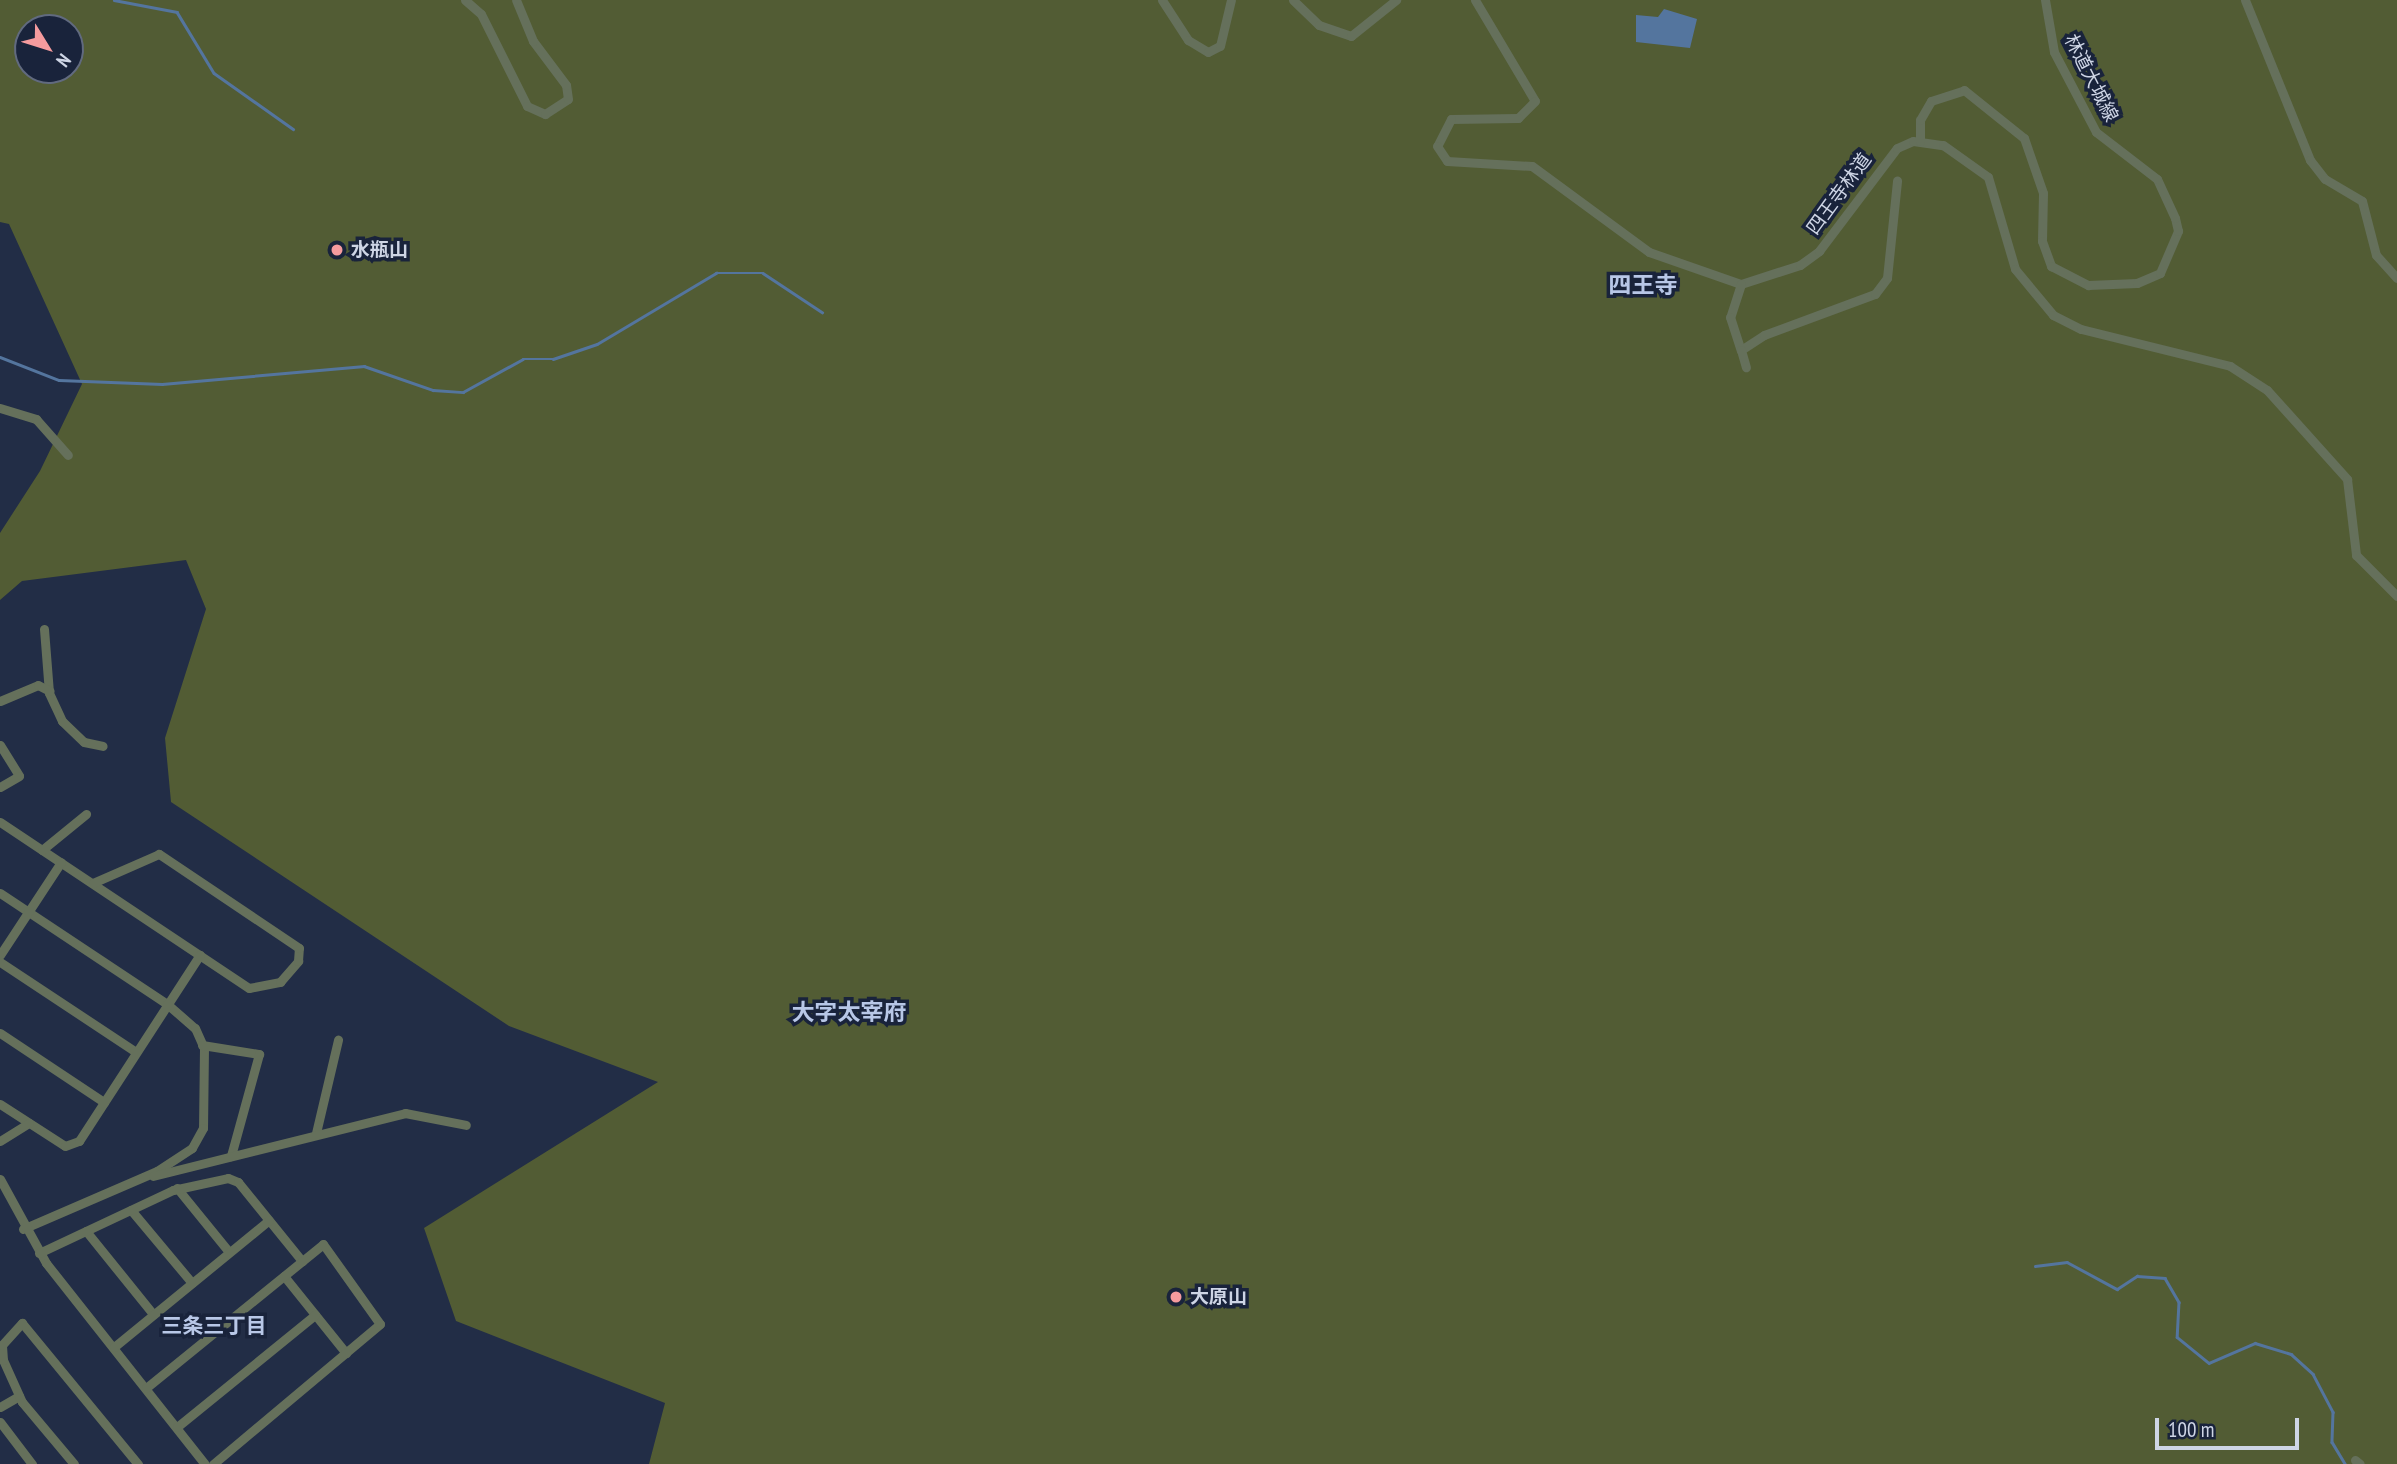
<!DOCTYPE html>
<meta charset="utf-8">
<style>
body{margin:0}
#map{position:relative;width:2397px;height:1464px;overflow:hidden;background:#222d46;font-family:"PT Sans Narrow","Noto Sans JP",sans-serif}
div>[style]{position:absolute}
.green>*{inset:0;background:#525c34}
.water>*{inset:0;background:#54759e}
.stream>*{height:2.5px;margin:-1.25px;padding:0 1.25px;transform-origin:1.25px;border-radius:1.25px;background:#54759e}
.street>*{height:9px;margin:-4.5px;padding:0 4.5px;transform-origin:4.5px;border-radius:4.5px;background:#65705b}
.dots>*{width:19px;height:19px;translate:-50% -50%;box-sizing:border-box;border:4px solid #19233b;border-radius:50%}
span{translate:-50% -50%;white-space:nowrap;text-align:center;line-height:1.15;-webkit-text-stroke:7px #19233b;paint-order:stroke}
.street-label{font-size:19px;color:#ced5e5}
.poi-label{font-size:19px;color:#ced5e5;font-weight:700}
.left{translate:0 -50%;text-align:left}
.neighbourhood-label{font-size:21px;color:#b8c7e7;font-weight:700}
.quarter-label{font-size:23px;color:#b8c7e7;font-weight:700}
.north{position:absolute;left:14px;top:14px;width:70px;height:70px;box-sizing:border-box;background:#19233b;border:2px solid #616a7f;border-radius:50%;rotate:128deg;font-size:19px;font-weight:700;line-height:28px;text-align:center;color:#ced5e5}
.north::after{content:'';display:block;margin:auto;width:24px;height:32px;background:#f59b9e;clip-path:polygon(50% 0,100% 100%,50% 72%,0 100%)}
.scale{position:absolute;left:2155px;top:1418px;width:144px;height:32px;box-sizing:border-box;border:4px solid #ced5e5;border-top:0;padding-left:9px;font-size:21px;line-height:24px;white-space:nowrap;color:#ced5e5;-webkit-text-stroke:5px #19233b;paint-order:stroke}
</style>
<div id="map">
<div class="green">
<div style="clip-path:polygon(evenodd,0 0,2397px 0,2397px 1464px,649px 1464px,665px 1403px,456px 1321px,424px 1228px,658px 1082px,509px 1026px,171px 802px,165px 738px,206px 609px,186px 560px,22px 581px,0 600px,0 533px,40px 471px,82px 384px,9px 224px,0 222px,0 0,28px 28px,70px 28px,70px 70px,28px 70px,28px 28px)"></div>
</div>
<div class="water">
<div style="clip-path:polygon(1664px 9px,1697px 19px,1690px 48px,1636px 42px,1636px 15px,1658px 17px)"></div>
</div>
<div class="stream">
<div style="left:114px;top:0;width:64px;rotate:10.8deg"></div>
<div style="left:177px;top:12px;width:71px;rotate:58.8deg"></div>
<div style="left:214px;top:73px;width:97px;rotate:35.3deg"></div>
<div style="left:0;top:357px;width:63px;rotate:21.3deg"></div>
<div style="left:59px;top:380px;width:103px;rotate:2.2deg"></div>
<div style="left:162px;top:384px;width:203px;rotate:-5.1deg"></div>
<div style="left:364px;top:366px;width:73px;rotate:19.2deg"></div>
<div style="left:433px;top:390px;width:30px;rotate:4deg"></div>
<div style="left:463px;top:392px;width:68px;rotate:-28.8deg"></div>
<div style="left:523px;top:359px;width:30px"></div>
<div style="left:553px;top:359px;width:46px;rotate:-18.8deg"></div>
<div style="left:597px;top:344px;width:139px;rotate:-30.8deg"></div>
<div style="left:716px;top:273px;width:47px"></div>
<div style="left:763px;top:273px;width:71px;rotate:33.5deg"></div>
<div style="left:2035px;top:1266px;width:32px;rotate:-7deg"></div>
<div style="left:2067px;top:1262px;width:57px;rotate:28.4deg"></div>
<div style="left:2117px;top:1289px;width:24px;rotate:-33deg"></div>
<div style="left:2137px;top:1276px;width:28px;rotate:4deg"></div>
<div style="left:2165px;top:1278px;width:28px;rotate:60deg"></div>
<div style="left:2179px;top:1302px;width:35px;rotate:93deg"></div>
<div style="left:2177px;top:1337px;width:41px;rotate:39.1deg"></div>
<div style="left:2209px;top:1363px;width:50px;rotate:-23.5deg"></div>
<div style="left:2255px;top:1343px;width:38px;rotate:17deg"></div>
<div style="left:2291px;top:1354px;width:30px;rotate:42deg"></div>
<div style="left:2313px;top:1374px;width:43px;rotate:62.2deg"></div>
<div style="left:2333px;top:1412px;width:30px;rotate:92deg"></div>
<div style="left:2332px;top:1442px;width:26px;rotate:59deg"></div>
</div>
<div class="street">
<div style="left:465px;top:0;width:21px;rotate:41deg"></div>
<div style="left:481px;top:14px;width:103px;rotate:63.4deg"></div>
<div style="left:527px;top:106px;width:20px;rotate:24deg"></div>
<div style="left:545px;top:114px;width:27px;rotate:-33deg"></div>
<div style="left:568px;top:99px;width:14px;rotate:-98deg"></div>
<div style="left:566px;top:85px;width:55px;rotate:-126.9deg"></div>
<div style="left:533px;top:41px;width:44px;rotate:-112.5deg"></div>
<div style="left:1162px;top:0;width:48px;rotate:57deg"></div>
<div style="left:1188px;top:40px;width:23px;rotate:31deg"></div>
<div style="left:1208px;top:52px;width:13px;rotate:-27deg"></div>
<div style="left:1220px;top:46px;width:47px;rotate:-76.6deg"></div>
<div style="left:1293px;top:0;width:36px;rotate:44deg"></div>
<div style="left:1319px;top:25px;width:34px;rotate:19deg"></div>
<div style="left:1351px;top:36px;width:58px;rotate:-38.7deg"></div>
<div style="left:1475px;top:0;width:117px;rotate:59.3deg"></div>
<div style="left:1535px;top:101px;width:24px;rotate:135deg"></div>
<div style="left:1518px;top:118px;width:67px;rotate:179.1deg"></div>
<div style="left:1451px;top:119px;width:30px;rotate:117deg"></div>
<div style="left:1437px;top:146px;width:18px;rotate:56deg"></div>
<div style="left:1447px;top:161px;width:85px;rotate:3.4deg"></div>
<div style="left:1532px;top:166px;width:145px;rotate:36.3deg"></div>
<div style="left:1649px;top:252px;width:97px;rotate:19.2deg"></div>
<div style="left:1741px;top:284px;width:62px;rotate:-17.9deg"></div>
<div style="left:1800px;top:265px;width:24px;rotate:-36deg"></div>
<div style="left:1819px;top:251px;width:129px;rotate:-52.9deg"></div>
<div style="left:1897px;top:148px;width:17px;rotate:-24deg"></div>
<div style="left:1913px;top:141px;width:30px;rotate:8deg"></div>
<div style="left:1943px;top:145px;width:55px;rotate:35.4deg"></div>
<div style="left:1988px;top:177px;width:96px;rotate:73.6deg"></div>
<div style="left:2015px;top:269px;width:60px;rotate:50.4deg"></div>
<div style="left:2053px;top:315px;width:31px;rotate:27deg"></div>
<div style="left:2081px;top:329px;width:154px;rotate:13.9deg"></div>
<div style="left:2230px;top:366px;width:44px;rotate:33deg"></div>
<div style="left:2267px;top:390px;width:120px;rotate:48deg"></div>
<div style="left:2347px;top:479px;width:77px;rotate:83.2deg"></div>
<div style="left:2356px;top:555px;width:58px;rotate:45deg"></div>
<div style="left:2245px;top:0;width:173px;rotate:67.9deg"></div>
<div style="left:2310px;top:160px;width:24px;rotate:52deg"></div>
<div style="left:2325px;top:179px;width:43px;rotate:30.7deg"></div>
<div style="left:2362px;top:201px;width:56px;rotate:75.5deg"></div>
<div style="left:2376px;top:255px;width:31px;rotate:48deg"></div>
<div style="left:1920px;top:141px;width:21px;rotate:-90deg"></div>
<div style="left:1920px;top:120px;width:22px;rotate:-60deg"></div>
<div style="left:1931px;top:101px;width:35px;rotate:-18deg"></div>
<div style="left:1964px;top:90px;width:77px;rotate:38.7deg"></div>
<div style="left:2024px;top:138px;width:58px;rotate:70.9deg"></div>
<div style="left:2043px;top:193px;width:48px;rotate:91.2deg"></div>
<div style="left:2042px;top:241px;width:27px;rotate:70deg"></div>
<div style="left:2051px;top:266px;width:42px;rotate:27.2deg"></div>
<div style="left:2088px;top:285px;width:49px;rotate:-2.3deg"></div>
<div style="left:2137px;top:283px;width:25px;rotate:-23deg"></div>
<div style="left:2160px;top:273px;width:46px;rotate:-66.8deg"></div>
<div style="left:2178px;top:231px;width:13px;rotate:-103deg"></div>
<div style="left:2175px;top:218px;width:43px;rotate:-114.8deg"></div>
<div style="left:2157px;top:179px;width:77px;rotate:-142.4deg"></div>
<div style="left:2096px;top:132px;width:90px;rotate:-117.7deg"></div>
<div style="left:2054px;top:52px;width:53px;rotate:-99.8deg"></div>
<div style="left:1741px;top:284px;width:35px;rotate:108deg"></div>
<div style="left:1730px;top:317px;width:35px;rotate:72deg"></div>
<div style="left:1741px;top:350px;width:27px;rotate:-33deg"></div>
<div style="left:1764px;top:335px;width:118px;rotate:-20.3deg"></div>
<div style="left:1875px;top:294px;width:20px;rotate:-53deg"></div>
<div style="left:1887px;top:278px;width:98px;rotate:-84.1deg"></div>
<div style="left:1741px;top:350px;width:18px;rotate:74deg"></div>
<div style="left:0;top:408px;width:38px;rotate:17deg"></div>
<div style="left:36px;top:419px;width:48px;rotate:48.4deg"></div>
<div style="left:44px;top:629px;width:64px;rotate:85.5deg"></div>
<div style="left:49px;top:693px;width:31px;rotate:65deg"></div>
<div style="left:62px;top:721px;width:30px;rotate:44deg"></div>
<div style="left:84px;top:742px;width:19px;rotate:12deg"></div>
<div style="left:0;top:701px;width:41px;rotate:-22.8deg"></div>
<div style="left:38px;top:685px;width:13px;rotate:27deg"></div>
<div style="left:0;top:745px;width:36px;rotate:58deg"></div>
<div style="left:19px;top:776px;width:22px;rotate:150deg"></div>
<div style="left:0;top:822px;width:299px;rotate:33.7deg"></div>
<div style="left:249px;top:988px;width:32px;rotate:-11deg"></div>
<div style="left:280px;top:982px;width:28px;rotate:-49deg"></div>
<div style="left:298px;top:961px;width:13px;rotate:-86deg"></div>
<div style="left:299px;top:948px;width:169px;rotate:-146.1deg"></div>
<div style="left:159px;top:854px;width:72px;rotate:156.3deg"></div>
<div style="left:42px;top:850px;width:57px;rotate:-39.3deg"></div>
<div style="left:0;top:893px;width:201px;rotate:33.6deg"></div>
<div style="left:167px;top:1004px;width:37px;rotate:41deg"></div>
<div style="left:195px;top:1028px;width:22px;rotate:66deg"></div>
<div style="left:204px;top:1048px;width:80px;rotate:90.7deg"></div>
<div style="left:203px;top:1128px;width:23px;rotate:119deg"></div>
<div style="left:192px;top:1148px;width:42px;rotate:146.7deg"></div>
<div style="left:157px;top:1171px;width:146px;rotate:156.6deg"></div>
<div style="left:0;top:955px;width:111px;rotate:-56.7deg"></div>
<div style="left:0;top:962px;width:163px;rotate:33.5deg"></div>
<div style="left:0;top:1033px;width:125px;rotate:33.6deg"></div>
<div style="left:202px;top:1045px;width:58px;rotate:9deg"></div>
<div style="left:259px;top:1054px;width:106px;rotate:105.4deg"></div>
<div style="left:0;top:1104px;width:77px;rotate:32.9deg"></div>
<div style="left:65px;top:1146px;width:15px;rotate:-20deg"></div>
<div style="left:79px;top:1141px;width:222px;rotate:-57deg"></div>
<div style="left:316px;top:1133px;width:96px;rotate:-76.7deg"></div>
<div style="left:0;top:1141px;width:34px;rotate:-32deg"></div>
<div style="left:153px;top:1176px;width:260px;rotate:-14deg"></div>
<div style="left:405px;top:1113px;width:62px;rotate:11.1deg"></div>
<div style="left:0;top:1179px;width:96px;rotate:61.3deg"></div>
<div style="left:46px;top:1263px;width:256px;rotate:51.7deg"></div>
<div style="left:177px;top:1188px;width:82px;rotate:50.9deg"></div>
<div style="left:131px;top:1210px;width:95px;rotate:50.1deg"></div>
<div style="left:86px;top:1231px;width:107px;rotate:51.1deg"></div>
<div style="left:39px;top:1253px;width:148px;rotate:-25.2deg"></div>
<div style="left:173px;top:1190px;width:56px;rotate:-12.3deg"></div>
<div style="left:228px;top:1178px;width:11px;rotate:22deg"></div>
<div style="left:238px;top:1182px;width:102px;rotate:51deg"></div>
<div style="left:284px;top:1276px;width:99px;rotate:51.2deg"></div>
<div style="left:114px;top:1347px;width:200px;rotate:-39.3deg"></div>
<div style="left:146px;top:1388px;width:228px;rotate:-39.1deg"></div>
<div style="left:323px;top:1244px;width:98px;rotate:54.5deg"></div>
<div style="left:380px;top:1324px;width:218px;rotate:140deg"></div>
<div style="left:0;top:1407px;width:22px;rotate:-30deg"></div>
<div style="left:0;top:1422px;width:53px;rotate:52.7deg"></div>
<div style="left:177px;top:1427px;width:178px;rotate:-39.1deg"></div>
<div style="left:2355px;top:1460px;width:6px;rotate:39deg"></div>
<div style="left:74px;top:1464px;width:81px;rotate:-130deg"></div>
<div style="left:22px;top:1402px;width:46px;rotate:-114.3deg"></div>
<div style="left:3px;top:1360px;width:15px;rotate:-94deg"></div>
<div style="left:2px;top:1345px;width:30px;rotate:-48deg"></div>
<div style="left:22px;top:1323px;width:183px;rotate:50.6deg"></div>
</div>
<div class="dots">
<div style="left:337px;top:250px;background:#f59b9e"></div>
<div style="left:1176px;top:1297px;background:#f59b9e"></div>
</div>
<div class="street-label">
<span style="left:2091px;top:78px;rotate:63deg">林道大城線</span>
<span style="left:1839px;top:194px;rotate:-54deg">四王寺林道</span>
</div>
<div class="poi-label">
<span class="left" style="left:351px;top:250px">水瓶山</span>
<span class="left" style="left:1190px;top:1297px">大原山</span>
</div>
<div class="neighbourhood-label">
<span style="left:214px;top:1326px">三条三丁目</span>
</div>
<div class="quarter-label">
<span style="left:1643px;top:285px">四王寺</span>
<span style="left:849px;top:1012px">大字太宰府</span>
</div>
<div class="north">N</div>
<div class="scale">100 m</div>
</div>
